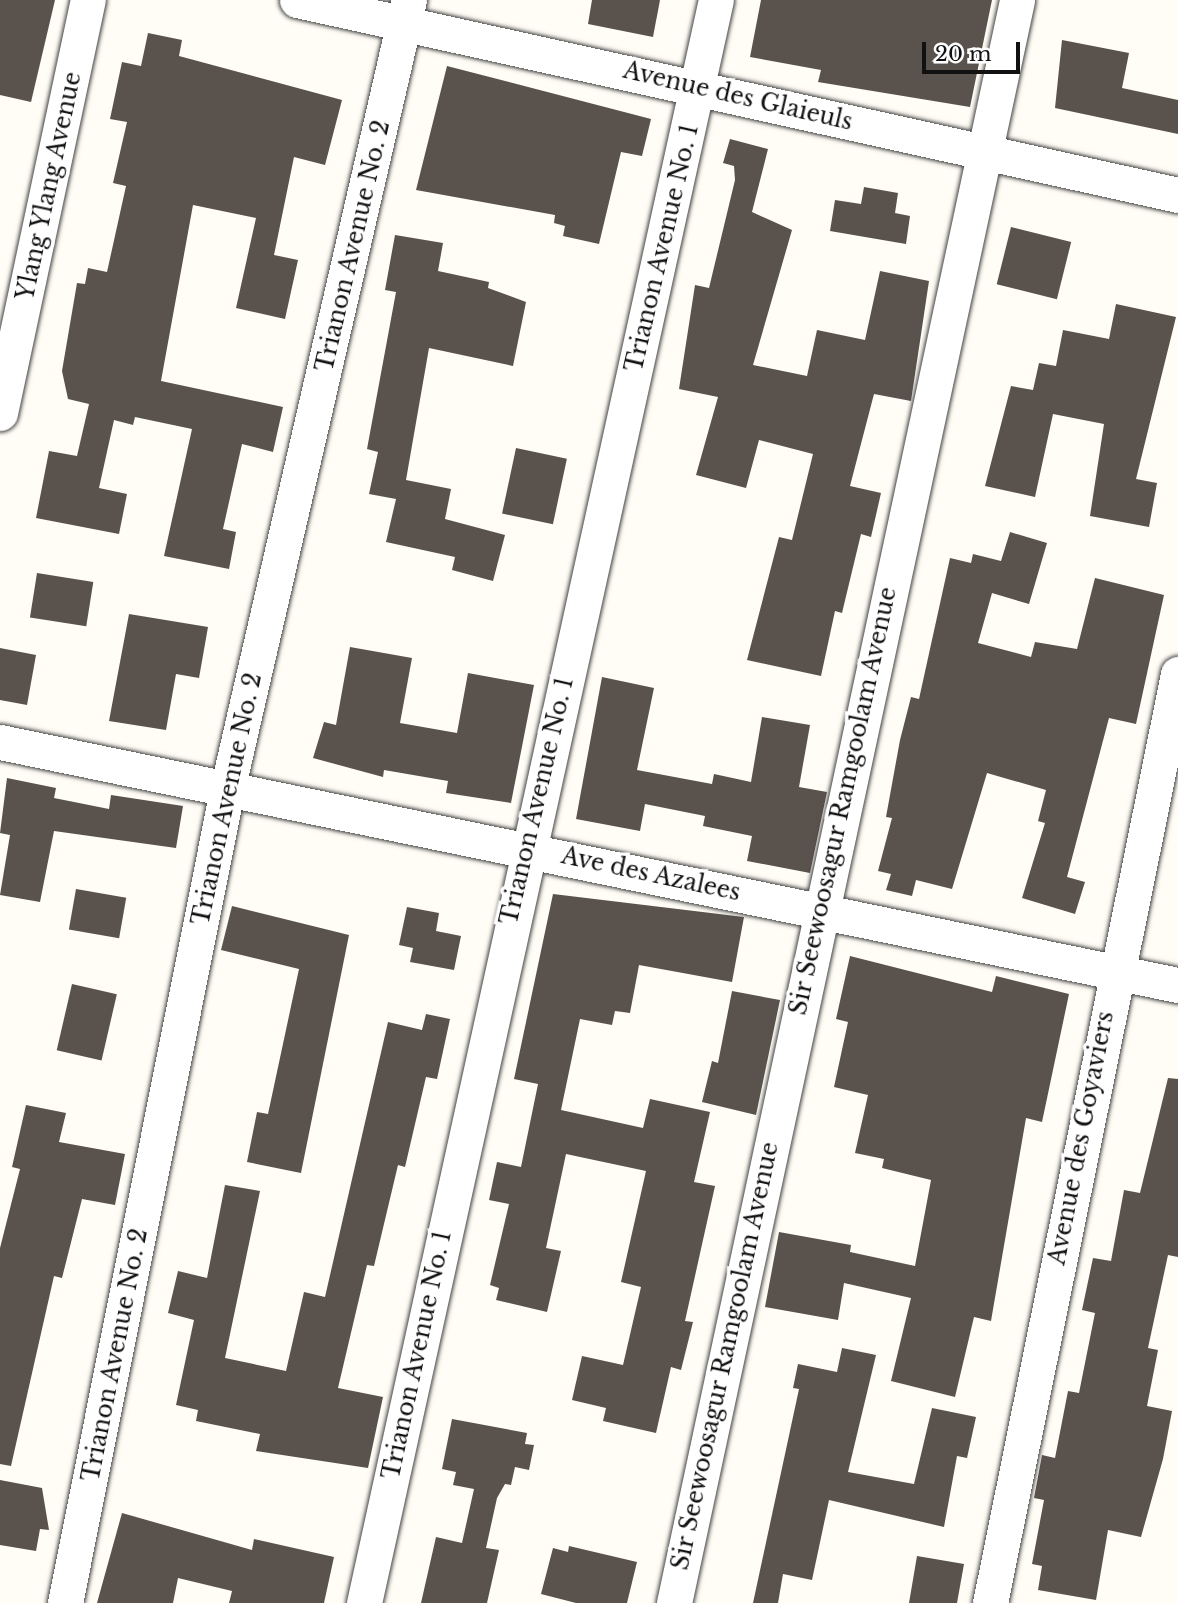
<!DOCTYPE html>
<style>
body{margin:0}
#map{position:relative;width:1178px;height:1603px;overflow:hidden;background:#fffdf5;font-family:"Libre Baskerville",serif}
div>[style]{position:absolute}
.building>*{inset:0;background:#5a524d;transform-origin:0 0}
.roads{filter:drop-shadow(0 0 2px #444) drop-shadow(0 0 2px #444)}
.minor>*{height:35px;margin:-17.5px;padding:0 17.5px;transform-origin:17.5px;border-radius:17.5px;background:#fff}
span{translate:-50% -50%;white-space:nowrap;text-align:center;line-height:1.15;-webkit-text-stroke:7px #fff;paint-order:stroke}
.street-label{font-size:23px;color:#111}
.scale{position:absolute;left:922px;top:42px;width:98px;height:32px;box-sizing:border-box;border:4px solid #111;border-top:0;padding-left:9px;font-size:21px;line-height:24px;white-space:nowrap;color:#111;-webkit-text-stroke:5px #fff;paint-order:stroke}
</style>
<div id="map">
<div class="building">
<div style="clip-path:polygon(0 0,55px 0,31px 102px,0 95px)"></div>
<div style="clip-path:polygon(592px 0,660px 0,653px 37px,588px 24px)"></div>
<div style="clip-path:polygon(761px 0,992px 0,970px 107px,818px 82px,821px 70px,750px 57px)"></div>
<div style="clip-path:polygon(148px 33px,182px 40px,179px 56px,342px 100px,325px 165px,294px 157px,274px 255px,298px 260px,285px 319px,236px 308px,256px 218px,193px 205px,161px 381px,283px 407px,273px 452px,242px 444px,223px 529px,236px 532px,229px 569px,164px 556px,192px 429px,135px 417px,133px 425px,114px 420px,99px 488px,127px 494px,119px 534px,36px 518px,49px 451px,77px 456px,89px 404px,68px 399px,62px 371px,77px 283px,85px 284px,88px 268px,107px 272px,126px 186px,113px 183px,127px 122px,110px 119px,122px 62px,141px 66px)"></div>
<div style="clip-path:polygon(1062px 40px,1129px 53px,1122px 88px,1178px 100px,1178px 134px,1055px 108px)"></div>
<div style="clip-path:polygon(447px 66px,651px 119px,642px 156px,621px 152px,599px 244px,563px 236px,565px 226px,554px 223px,555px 215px,416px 190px)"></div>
<div style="clip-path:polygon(730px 139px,768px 149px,752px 212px,792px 230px,753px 365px,807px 376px,817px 330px,865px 340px,880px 271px,929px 281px,911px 401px,874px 394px,850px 486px,881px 493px,871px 537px,861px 534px,842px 613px,835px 611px,821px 676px,747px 660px,779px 537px,792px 540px,813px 454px,759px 440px,746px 488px,696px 475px,718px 397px,679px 389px,695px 285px,709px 288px,735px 180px,734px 166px,723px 163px)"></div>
<div style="clip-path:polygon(864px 187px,898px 193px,895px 213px,910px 216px,906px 244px,830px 231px,835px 200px,861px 204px)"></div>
<div style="left:1011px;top:227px;width:62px;height:59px;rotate:14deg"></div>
<div style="clip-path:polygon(395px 235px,443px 243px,438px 271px,489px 282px,488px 288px,526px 302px,513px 366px,429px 348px,406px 480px,451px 489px,445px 519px,505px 535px,493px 581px,452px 570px,455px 557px,386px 542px,396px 499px,369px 494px,378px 452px,367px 449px,396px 292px,385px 290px)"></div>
<div style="clip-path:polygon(1116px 304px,1176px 317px,1136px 479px,1157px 483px,1149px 527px,1090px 516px,1104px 424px,1053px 414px,1035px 497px,985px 486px,1011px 386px,1033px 390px,1039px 363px,1056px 366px,1063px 330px,1109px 339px)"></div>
<div style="left:516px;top:448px;width:52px;height:67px;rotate:12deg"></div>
<div style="clip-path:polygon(1010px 532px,1047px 543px,1029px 604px,992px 593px,978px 643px,1031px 657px,1035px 642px,1077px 649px,1095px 578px,1164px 595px,1136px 724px,1109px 718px,1067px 877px,1085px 882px,1075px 914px,1022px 898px,1045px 823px,1038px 821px,1046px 790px,987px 773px,952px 889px,916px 880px,912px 896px,886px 890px,891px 874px,878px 871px,892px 818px,886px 817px,900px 740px,911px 697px,919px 699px,950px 558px,971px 563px,973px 554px,1001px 561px)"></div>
<div style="left:37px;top:573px;width:57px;height:45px;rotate:9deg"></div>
<div style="clip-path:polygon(129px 614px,208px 627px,199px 678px,176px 674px,166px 730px,109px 721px)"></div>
<div style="clip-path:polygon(350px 647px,412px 658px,400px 723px,457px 733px,468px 673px,534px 685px,511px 803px,446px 793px,448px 781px,384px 770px,383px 777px,313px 758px,324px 722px,336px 725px)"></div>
<div style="clip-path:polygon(0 648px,36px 655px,27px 705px,0 700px)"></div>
<div style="clip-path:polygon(602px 677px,654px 688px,637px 770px,712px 784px,714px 774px,751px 782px,762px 717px,810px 725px,799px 787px,827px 792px,810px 873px,747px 861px,752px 836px,703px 826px,705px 816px,645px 804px,640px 831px,576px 819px)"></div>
<div style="clip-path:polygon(7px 778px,56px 788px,54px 798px,109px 809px,111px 795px,183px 806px,176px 848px,54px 831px,40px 902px,0 895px,10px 835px,0 833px)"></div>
<div style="left:76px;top:889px;width:51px;height:41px;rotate:10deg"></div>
<div style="clip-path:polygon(553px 894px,744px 917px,732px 982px,639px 965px,630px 1013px,615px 1011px,612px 1025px,580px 1019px,561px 1110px,643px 1128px,650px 1099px,710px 1112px,694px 1182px,715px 1186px,685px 1321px,693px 1322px,681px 1370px,671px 1367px,656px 1433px,603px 1421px,606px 1408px,572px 1400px,582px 1356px,623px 1365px,641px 1287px,621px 1282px,646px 1171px,566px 1154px,546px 1248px,561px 1251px,547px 1312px,496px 1300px,499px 1288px,490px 1285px,509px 1204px,489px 1200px,497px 1162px,521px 1167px,538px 1084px,514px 1079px)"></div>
<div style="clip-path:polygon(232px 906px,349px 935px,301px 1173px,247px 1162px,257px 1112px,268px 1114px,299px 969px,221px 950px)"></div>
<div style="clip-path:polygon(407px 907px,439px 913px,436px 931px,461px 936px,454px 970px,410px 962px,413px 948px,399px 945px)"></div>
<div style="clip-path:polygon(850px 956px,992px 992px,996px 976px,1069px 994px,1042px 1122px,1026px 1118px,991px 1321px,974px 1317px,955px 1397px,891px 1381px,911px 1298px,844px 1283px,838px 1320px,765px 1307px,779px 1232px,851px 1245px,850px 1252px,915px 1266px,931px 1180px,882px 1168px,884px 1159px,855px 1153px,868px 1095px,834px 1087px,848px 1022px,836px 1019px)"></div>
<div style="left:72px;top:984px;width:46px;height:68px;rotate:13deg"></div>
<div style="clip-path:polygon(732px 991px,780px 1000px,756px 1115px,702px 1102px,712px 1061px,718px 1063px)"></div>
<div style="clip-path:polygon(426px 1014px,450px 1019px,437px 1079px,426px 1077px,405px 1167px,398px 1165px,374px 1266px,367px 1265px,338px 1388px,383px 1397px,368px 1468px,256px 1451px,260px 1434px,196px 1421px,198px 1410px,176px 1405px,194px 1320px,168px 1313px,178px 1271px,207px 1278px,225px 1185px,260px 1191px,225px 1358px,286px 1371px,304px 1292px,325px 1297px,388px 1022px,422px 1030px)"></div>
<div style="clip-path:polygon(1168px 1078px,1178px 1079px,1178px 1257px,1168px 1255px,1148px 1348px,1158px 1350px,1147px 1406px,1172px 1411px,1163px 1459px,1141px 1537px,1108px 1530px,1096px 1600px,1038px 1590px,1042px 1566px,1032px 1564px,1044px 1500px,1034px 1498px,1042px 1455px,1055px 1458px,1068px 1391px,1079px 1393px,1095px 1313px,1082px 1310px,1093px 1258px,1111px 1261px,1124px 1190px,1140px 1193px)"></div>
<div style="clip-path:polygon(26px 1105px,66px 1113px,59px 1142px,125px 1154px,115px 1205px,82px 1199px,62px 1278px,54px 1276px,11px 1466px,0 1464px,0 1248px,20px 1169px,12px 1167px)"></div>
<div style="clip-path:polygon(842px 1348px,876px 1355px,848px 1472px,914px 1484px,932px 1408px,976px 1417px,967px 1458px,957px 1456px,944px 1527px,829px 1500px,812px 1580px,783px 1574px,778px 1603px,753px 1603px,799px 1389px,793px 1388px,798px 1364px,837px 1372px)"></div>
<div style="clip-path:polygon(452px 1419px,527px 1433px,525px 1444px,534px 1445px,529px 1470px,515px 1467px,511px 1485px,505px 1484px,497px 1498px,486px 1548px,499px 1550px,487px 1603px,421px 1603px,436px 1537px,462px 1543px,474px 1489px,453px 1485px,456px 1472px,442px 1469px)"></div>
<div style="clip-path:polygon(0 1480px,42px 1488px,49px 1530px,40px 1529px,36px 1551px,0 1545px)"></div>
<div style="clip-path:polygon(122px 1513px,252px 1550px,254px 1539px,334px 1557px,324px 1603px,229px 1603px,232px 1591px,178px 1578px,173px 1603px,97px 1603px)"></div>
<div style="clip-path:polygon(569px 1546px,637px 1562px,627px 1603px,576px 1603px,541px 1594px,553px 1548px,568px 1552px)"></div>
<div style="clip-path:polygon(917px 1556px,964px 1564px,957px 1603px,909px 1603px)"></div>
</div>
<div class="roads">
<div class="minor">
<div style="left:297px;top:0;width:902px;rotate:12.48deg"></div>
<div style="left:0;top:413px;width:422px;rotate:-78deg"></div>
<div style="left:0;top:742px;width:1203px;rotate:11.66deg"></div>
<div style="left:65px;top:1603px;width:829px;rotate:-78.73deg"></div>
<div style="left:227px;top:790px;width:811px;rotate:-77.03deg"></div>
<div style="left:364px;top:1603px;width:1641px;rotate:-77.62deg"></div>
<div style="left:674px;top:1603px;width:1639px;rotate:-77.92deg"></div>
<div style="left:990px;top:1603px;width:948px;rotate:-78.56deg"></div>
</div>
</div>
<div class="street-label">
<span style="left:738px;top:96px;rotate:13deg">Avenue des Glaieuls</span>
<span style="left:49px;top:186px;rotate:-78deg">Ylang Ylang Avenue</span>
<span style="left:353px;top:246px;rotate:-77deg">Trianon Avenue No. 2</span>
<span style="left:662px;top:248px;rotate:-77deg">Trianon Avenue No. 1</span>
<span style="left:227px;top:799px;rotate:-78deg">Trianon Avenue No. 2</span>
<span style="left:537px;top:801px;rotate:-77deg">Trianon Avenue No. 1</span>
<span style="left:843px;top:801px;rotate:-78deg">Sir Seewoosagur Ramgoolam Avenue</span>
<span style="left:651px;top:874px;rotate:12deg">Ave des Azalees</span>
<span style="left:1081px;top:1138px;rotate:-79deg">Avenue des Goyaviers</span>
<span style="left:115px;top:1355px;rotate:-79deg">Trianon Avenue No. 2</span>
<span style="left:417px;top:1355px;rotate:-78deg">Trianon Avenue No. 1</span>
<span style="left:725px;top:1356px;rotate:-78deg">Sir Seewoosagur Ramgoolam Avenue</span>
</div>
<div class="scale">20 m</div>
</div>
